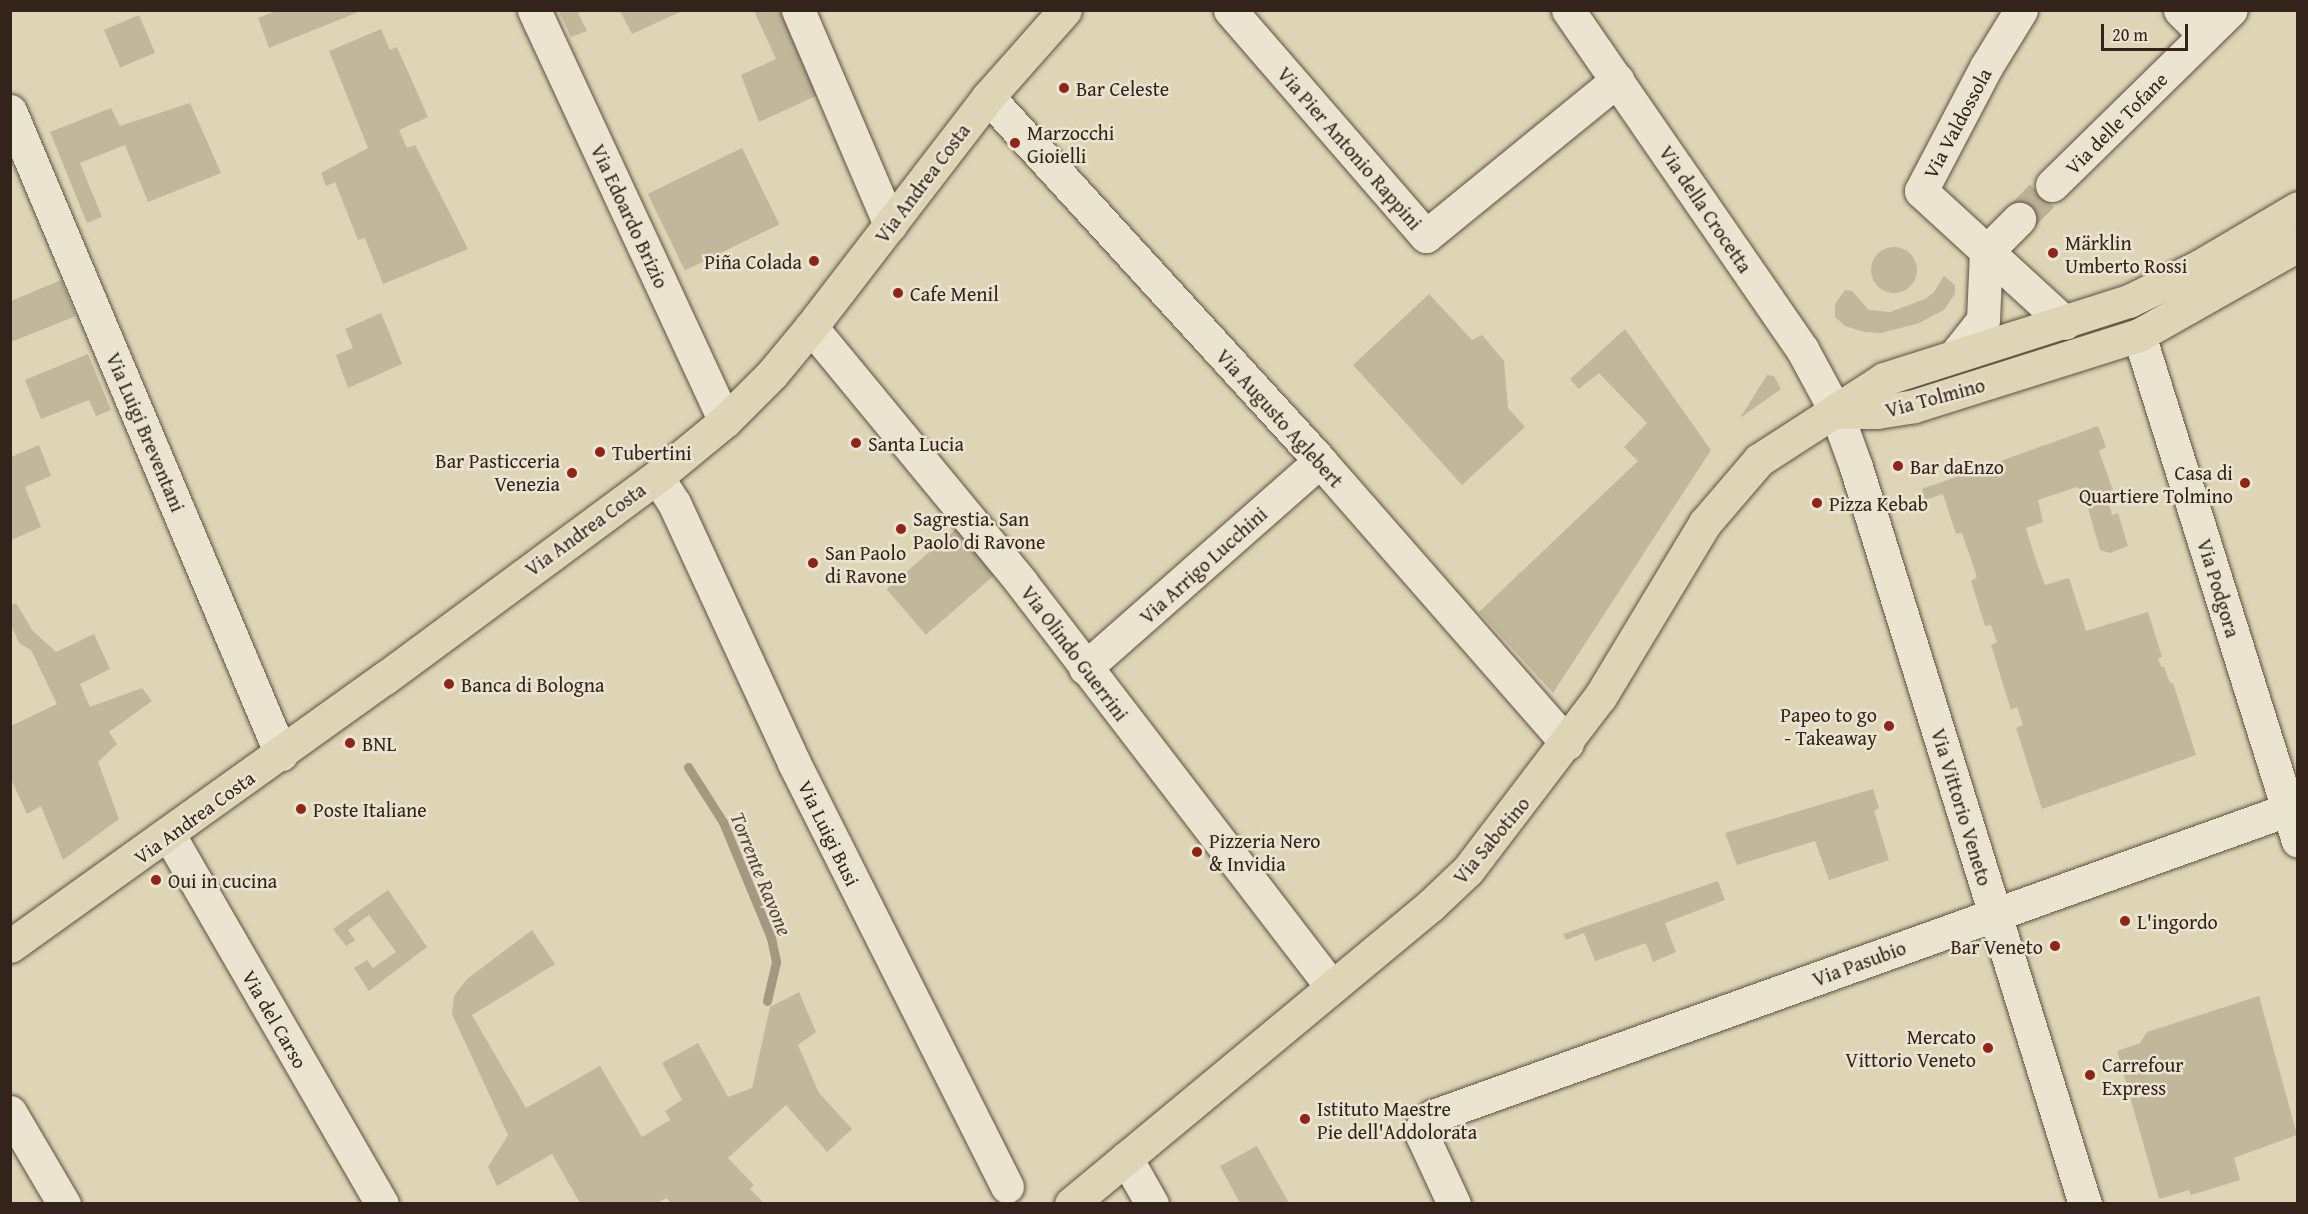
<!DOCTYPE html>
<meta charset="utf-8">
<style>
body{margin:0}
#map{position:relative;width:2308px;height:1214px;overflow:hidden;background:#ded5b6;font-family:"Gentium Book Plus",serif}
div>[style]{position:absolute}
.green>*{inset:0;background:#c1b79b;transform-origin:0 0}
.round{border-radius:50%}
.stream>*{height:9px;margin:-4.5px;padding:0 4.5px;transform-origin:4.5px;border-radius:4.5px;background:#a49881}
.minor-tunnel>*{height:33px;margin-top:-16.5px;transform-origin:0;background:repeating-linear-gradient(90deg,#bcb197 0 33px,transparent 0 49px)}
.roads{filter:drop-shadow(0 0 2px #5e5041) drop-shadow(0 0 2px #5e5041)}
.minor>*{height:33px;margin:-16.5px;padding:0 16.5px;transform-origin:16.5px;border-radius:16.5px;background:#eae4d0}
.major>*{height:33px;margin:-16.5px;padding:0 16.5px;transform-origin:16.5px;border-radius:16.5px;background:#ded5b6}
.dots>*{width:16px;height:16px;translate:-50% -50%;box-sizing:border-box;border:3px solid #eae4d0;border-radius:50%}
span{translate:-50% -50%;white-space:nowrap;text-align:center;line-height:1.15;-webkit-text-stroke:5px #eae4d0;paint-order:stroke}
.poi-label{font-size:20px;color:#34231a}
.left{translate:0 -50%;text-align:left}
.right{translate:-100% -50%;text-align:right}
.street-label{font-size:20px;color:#34231a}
.water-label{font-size:21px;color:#564639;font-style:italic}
.frame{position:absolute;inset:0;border:12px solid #34231a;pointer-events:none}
.scale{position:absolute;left:2101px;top:24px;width:87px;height:27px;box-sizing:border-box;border:3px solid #34231a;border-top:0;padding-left:8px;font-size:18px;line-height:21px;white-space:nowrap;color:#34231a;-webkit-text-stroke:4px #eae4d0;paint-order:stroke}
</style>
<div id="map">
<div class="green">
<div style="clip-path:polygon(276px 11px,276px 10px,361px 11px,269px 48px,258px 18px)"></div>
<div style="clip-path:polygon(559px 11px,584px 11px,578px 13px,587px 31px,571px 37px)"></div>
<div style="clip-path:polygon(620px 11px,682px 11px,632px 34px)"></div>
<div style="clip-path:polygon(754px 11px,780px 11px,818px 95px,759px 122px,741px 75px,776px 59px)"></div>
<div style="left:139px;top:15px;width:41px;height:38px;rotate:67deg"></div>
<div style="clip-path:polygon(381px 29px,390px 50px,397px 47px,428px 117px,399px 130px,407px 148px,415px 145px,468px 249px,383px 284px,365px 238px,358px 240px,335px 182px,326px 186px,321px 173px,368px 148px,329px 51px)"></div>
<div style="clip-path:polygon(190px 103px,221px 173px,148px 202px,125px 145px,80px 163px,102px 217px,87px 223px,50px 132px,111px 108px,120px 126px)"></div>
<div style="left:742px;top:148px;width:85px;height:105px;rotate:64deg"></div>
<div class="round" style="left:1871px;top:247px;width:46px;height:46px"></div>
<div style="clip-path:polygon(1944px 276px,1955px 285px,1955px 294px,1944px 310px,1919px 323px,1882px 333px,1864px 332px,1845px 326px,1835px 317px,1835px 304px,1845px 290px,1852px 291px,1869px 310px,1890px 312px,1925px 299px,1934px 292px)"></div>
<div style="clip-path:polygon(61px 280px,76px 316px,11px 342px,11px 301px)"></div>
<div style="clip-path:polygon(1429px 294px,1472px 340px,1482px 335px,1504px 361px,1508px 408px,1525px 427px,1462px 485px,1353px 365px)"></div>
<div style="clip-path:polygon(381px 313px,402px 364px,348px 388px,336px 355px,353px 348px,345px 329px)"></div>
<div style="clip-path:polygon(1625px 329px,1711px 450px,1553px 693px,1479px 612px,1638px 461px,1624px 447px,1647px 423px,1599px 373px,1579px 389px,1570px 379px)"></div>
<div style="clip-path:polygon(88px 354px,111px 410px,96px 416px,89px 400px,41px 419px,25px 380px)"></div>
<div style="clip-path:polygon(1767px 375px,1774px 376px,1781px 389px,1740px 418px)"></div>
<div style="clip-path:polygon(2098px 426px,2106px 447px,2099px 451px,2113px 490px,2109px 491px,2112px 499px,2108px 501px,2112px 515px,2118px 513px,2128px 546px,2110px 553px,2100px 550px,2083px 491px,2077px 487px,2038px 500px,2043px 522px,2026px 528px,2035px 558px,2045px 585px,2069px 578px,2086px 631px,2148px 612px,2162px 657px,2158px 658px,2161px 667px,2164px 667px,2170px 683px,2173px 683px,2196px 755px,2042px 809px,2016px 728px,2023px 725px,2017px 707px,2011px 710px,1991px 645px,1997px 642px,1991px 625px,1985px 626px,1971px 581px,1977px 577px,1962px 533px,1956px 534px,1943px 494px,1925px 500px,1922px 489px)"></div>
<div style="clip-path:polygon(39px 445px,51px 476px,25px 487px,41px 527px,11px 540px,11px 457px)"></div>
<div style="left:956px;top:529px;width:60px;height:92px;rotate:49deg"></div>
<div style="clip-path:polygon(16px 603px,33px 631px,56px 652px,94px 634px,110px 669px,80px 684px,90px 707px,142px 688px,152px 701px,109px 732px,117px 744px,98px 762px,119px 819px,63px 860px,41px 806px,27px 814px,11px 779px,11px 726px,57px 704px,31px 650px,19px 643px,11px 625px,11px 605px)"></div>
<div style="clip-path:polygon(1873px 789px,1879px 808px,1874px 811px,1889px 860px,1829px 880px,1815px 841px,1737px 865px,1725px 833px)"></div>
<div style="clip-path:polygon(1718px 881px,1725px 900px,1665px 923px,1676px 952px,1653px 962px,1646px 943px,1595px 961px,1584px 933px,1566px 940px,1563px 934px)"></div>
<div style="clip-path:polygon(388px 890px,427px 947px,369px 991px,354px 968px,367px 960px,373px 968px,396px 952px,369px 915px,348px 930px,355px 940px,346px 946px,333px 929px)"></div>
<div style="clip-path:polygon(532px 930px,555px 964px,472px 1015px,526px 1108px,600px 1066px,642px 1137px,670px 1120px,665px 1111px,682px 1100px,662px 1063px,698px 1043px,728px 1097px,752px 1088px,770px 1007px,799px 992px,816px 1032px,798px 1045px,819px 1093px,852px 1129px,827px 1152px,786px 1105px,728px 1158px,754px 1185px,750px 1189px,764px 1203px,671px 1203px,667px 1198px,657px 1203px,580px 1203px,552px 1154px,497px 1186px,488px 1167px,508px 1135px,452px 1014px,454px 996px,467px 979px)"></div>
<div style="clip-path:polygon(2259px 996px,2297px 1135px,2234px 1158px,2240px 1180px,2191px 1195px,2189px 1190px,2159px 1199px,2117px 1051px,2140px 1043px,2147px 1032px)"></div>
<div style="clip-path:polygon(1257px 1146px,1289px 1203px,1240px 1203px,1220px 1166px)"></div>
</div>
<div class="stream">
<div style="left:688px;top:767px;width:65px;rotate:57.5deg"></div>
<div style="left:723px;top:822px;width:126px;rotate:67.5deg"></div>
<div style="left:771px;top:938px;width:25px;rotate:78deg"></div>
<div style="left:776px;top:962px;width:40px;rotate:103deg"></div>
</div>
<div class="minor-tunnel">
<div style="left:2019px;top:219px;width:47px;rotate:-45.9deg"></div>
</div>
<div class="roads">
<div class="minor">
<div style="left:534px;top:10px;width:453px;rotate:65.1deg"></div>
<div style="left:798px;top:10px;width:234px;rotate:66.8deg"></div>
<div style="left:1230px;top:10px;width:299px;rotate:49.1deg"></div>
<div style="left:1426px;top:236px;width:247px;rotate:-39.2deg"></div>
<div style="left:1568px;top:10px;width:412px;rotate:55.4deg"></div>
<div style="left:1802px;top:349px;width:72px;rotate:61.6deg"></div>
<div style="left:1836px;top:412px;width:59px;rotate:70deg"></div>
<div style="left:1856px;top:467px;width:772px;rotate:72.74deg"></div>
<div style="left:2021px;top:10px;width:67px;rotate:121.6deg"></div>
<div style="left:1986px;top:67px;width:140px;rotate:117.7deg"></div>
<div style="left:1921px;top:191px;width:195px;rotate:42.5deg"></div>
<div style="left:2180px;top:10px;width:35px;rotate:45deg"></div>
<div style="left:988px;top:97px;width:493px;rotate:47.6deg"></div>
<div style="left:1320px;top:461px;width:375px;rotate:48.8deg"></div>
<div style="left:10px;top:111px;width:698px;rotate:67.15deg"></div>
<div style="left:2052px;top:185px;width:250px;rotate:-44.4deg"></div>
<div style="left:1986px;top:252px;width:47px;rotate:-45deg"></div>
<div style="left:811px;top:327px;width:330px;rotate:50.5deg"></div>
<div style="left:1021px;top:582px;width:509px;rotate:52.5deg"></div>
<div style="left:2139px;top:335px;width:530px;rotate:72.56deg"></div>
<div style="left:1956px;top:354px;width:43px;rotate:-51.5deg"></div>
<div style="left:1983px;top:320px;width:68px;rotate:-87.5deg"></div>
<div style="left:657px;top:477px;width:31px;rotate:57deg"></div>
<div style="left:674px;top:503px;width:286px;rotate:65.2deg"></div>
<div style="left:794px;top:763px;width:474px;rotate:63.3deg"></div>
<div style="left:1085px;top:668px;width:313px;rotate:-41.4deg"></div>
<div style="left:169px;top:835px;width:426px;rotate:60deg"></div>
<div style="left:10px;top:1112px;width:107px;rotate:59.6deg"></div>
<div style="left:1126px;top:1158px;width:53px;rotate:60.5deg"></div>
<div style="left:1454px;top:1204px;width:76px;rotate:-114.9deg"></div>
<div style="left:1422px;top:1135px;width:10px;rotate:-84deg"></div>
<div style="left:1423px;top:1125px;width:13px;rotate:-42deg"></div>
<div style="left:1433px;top:1116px;width:919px;rotate:-19.72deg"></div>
</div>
<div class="major">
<div style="left:1836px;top:412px;width:41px"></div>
<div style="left:1877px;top:412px;width:37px;rotate:-9deg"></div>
<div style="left:1914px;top:406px;width:236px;rotate:-17.5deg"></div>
<div style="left:2139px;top:335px;width:183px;rotate:-29.5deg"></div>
<div style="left:10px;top:946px;width:461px;rotate:-35.6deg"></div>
<div style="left:385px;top:678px;width:338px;rotate:-36.5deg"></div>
<div style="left:657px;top:477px;width:88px;rotate:-39.5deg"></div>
<div style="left:725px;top:421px;width:66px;rotate:-45deg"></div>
<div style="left:772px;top:374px;width:61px;rotate:-50.3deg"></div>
<div style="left:811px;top:327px;width:290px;rotate:-52.4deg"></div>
<div style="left:988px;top:97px;width:116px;rotate:-48.5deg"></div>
<div style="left:1071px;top:1204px;width:467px;rotate:-39.7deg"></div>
<div style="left:1430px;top:906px;width:52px;rotate:-43.5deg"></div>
<div style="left:1468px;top:870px;width:218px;rotate:-52.7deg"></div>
<div style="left:1600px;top:697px;width:203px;rotate:-58.9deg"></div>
<div style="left:1705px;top:523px;width:83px;rotate:-49.4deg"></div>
<div style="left:1759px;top:460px;width:149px;rotate:-32.9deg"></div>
<div style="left:1884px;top:379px;width:257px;rotate:-17.7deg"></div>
<div style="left:2129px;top:301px;width:79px;rotate:-26.2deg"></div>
<div style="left:2200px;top:266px;width:114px;rotate:-30.6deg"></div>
</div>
</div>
<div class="dots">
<div style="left:1064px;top:88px;background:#8f2418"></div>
<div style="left:1015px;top:143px;background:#8f2418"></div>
<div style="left:2053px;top:253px;background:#8f2418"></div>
<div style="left:814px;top:261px;background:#8f2418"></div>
<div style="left:898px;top:293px;background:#8f2418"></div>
<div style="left:856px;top:443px;background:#8f2418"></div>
<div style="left:600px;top:452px;background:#8f2418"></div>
<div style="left:1898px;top:466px;background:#8f2418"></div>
<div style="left:572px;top:473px;background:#8f2418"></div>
<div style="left:2245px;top:483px;background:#8f2418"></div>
<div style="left:1817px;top:503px;background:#8f2418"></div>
<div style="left:901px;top:529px;background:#8f2418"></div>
<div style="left:813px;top:563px;background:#8f2418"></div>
<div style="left:449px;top:684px;background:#8f2418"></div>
<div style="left:1889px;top:726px;background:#8f2418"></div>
<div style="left:350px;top:743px;background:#8f2418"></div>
<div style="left:301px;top:809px;background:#8f2418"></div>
<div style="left:1197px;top:852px;background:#8f2418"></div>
<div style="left:156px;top:880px;background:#8f2418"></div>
<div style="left:2125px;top:921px;background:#8f2418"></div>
<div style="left:2055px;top:946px;background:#8f2418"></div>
<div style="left:1988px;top:1048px;background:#8f2418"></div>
<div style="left:2090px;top:1075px;background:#8f2418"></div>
<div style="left:1305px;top:1119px;background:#8f2418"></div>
</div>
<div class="poi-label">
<span class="left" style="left:1076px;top:88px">Bar Celeste</span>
<span class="left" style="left:1027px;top:144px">Marzocchi<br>Gioielli</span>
<span class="left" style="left:2065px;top:254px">Märklin<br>Umberto Rossi</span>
<span class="right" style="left:802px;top:261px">Piña Colada</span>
<span class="left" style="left:910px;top:293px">Cafe Menil</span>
<span class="left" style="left:868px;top:443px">Santa Lucia</span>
<span class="left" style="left:612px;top:452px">Tubertini</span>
<span class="right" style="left:560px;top:472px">Bar Pasticceria<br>Venezia</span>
<span class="left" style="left:1910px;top:466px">Bar daEnzo</span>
<span class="right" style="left:2233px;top:484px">Casa di<br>Quartiere Tolmino</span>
<span class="left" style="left:1829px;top:503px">Pizza Kebab</span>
<span class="left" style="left:913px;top:530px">Sagrestia. San<br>Paolo di Ravone</span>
<span class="left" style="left:825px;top:564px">San Paolo<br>di Ravone</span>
<span class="left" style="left:461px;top:684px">Banca di Bologna</span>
<span class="right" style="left:1877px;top:726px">Papeo to go<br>- Takeaway</span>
<span class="left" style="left:362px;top:743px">BNL</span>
<span class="left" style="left:313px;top:809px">Poste Italiane</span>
<span class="left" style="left:1209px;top:852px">Pizzeria Nero<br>&amp; Invidia</span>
<span class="left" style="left:168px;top:880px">Oui in cucina</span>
<span class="left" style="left:2137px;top:921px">L'ingordo</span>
<span class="right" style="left:2043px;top:946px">Bar Veneto</span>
<span class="right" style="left:1976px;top:1048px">Mercato<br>Vittorio Veneto</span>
<span class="left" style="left:2102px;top:1076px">Carrefour<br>Express</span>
<span class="left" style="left:1317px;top:1120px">Istituto Maestre<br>Pie dell'Addolorata</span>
</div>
<div class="street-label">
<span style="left:1957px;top:123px;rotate:-62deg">Via Valdossola</span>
<span style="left:2116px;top:123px;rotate:-45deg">Via delle Tofane</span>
<span style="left:1350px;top:148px;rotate:49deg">Via Pier Antonio Rappini</span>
<span style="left:922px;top:183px;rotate:-53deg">Via Andrea Costa</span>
<span style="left:1706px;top:209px;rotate:56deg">Via della Crocetta</span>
<span style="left:630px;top:216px;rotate:65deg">Via Edoardo Brizio</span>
<span style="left:1935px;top:397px;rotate:-15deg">Via Tolmino</span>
<span style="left:1280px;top:418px;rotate:48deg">Via Augusto Aglebert</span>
<span style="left:146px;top:432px;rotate:67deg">Via Luigi Breventani</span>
<span style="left:585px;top:529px;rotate:-36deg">Via Andrea Costa</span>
<span style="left:1203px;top:565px;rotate:-42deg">Via Arrigo Lucchini</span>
<span style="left:2219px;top:588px;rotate:73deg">Via Podgora</span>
<span style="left:1075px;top:653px;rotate:53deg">Via Olindo Guerrini</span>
<span style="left:1962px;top:807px;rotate:73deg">Via Vittorio Veneto</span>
<span style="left:194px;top:817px;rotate:-36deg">Via Andrea Costa</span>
<span style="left:829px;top:833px;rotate:64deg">Via Luigi Busi</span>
<span style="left:1491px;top:840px;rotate:-50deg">Via Sabotino</span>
<span style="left:1859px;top:963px;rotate:-20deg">Via Pasubio</span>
<span style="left:275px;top:1019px;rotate:60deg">Via del Carso</span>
</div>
<div class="water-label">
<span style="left:761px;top:874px;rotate:68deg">Torrente Ravone</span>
</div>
<div class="frame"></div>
<div class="scale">20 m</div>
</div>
